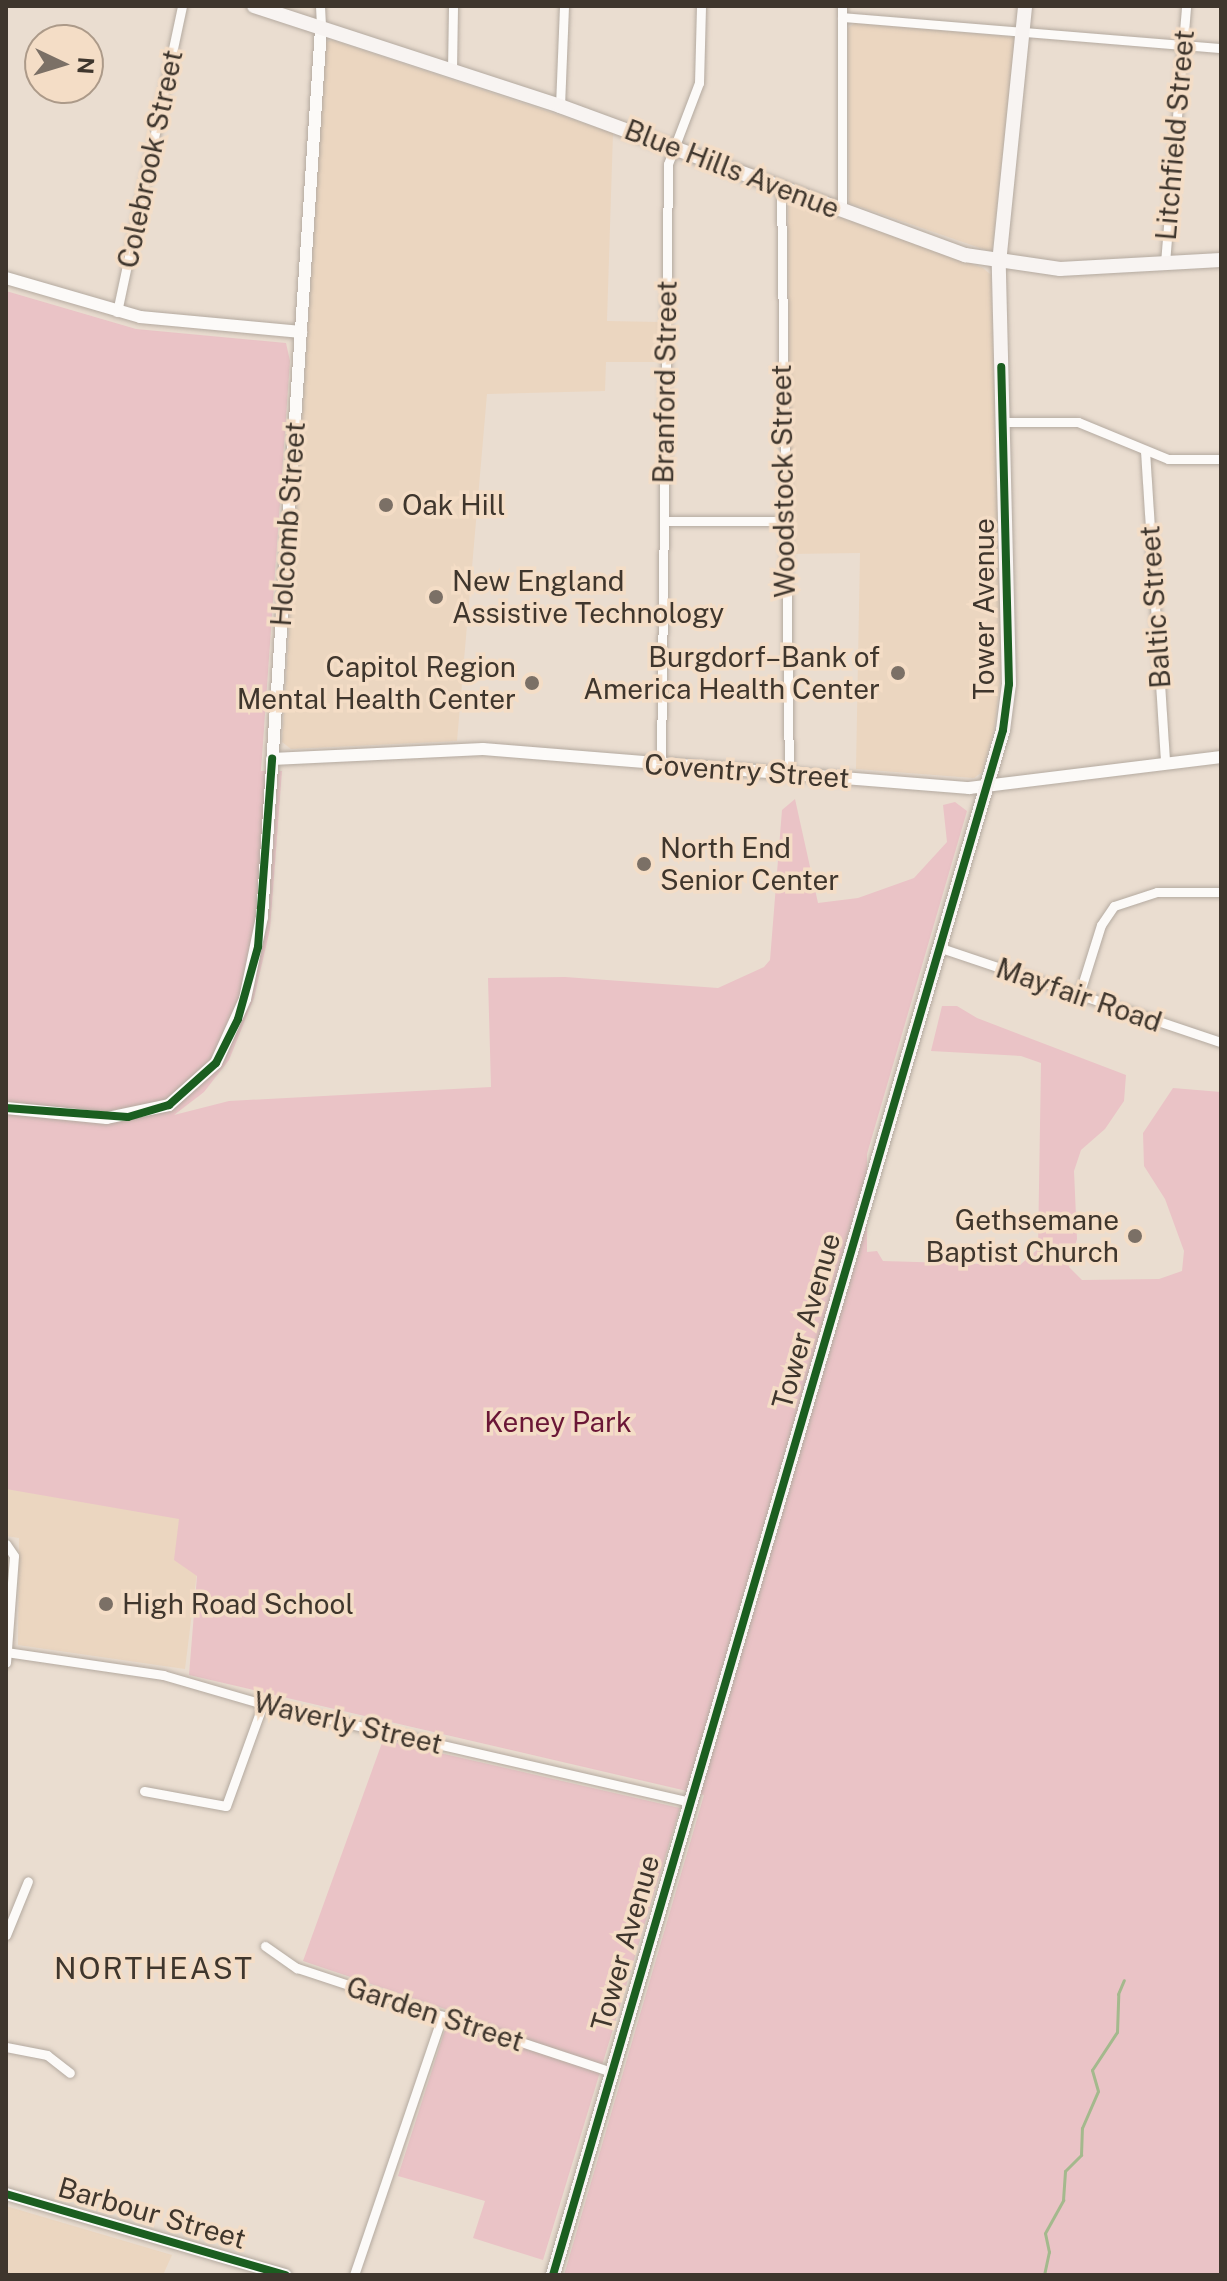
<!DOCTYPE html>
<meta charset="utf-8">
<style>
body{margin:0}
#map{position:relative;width:1227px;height:2281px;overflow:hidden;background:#eaddd0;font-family:"Public Sans",sans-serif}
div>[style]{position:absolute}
.built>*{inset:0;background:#ebd6c0}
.green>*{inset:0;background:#eac3c6}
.stream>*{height:3px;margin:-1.5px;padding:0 1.5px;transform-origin:1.5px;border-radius:1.5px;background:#a4b98d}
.roads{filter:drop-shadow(0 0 2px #b4aaa0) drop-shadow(0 0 2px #b4aaa0)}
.minor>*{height:9px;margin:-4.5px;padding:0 4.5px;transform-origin:4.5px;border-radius:4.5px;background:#fcfaf8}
.tertiary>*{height:12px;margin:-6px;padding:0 6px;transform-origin:6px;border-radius:6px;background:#fcfaf8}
.secondary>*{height:14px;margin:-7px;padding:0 7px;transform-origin:7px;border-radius:7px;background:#f8f4f2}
.cycleway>*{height:8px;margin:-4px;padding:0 4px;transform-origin:4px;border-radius:4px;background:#1b5e20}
.dots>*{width:22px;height:22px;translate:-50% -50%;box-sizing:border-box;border:4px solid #f4ddc6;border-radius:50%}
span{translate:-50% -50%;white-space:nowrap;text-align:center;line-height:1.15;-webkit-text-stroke:7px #f4ddc6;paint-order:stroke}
.street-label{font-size:28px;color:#3f362d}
.poi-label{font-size:28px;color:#3f362d}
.left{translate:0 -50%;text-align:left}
.right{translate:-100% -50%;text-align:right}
.park-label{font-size:28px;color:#6a1636}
.neighbourhood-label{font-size:30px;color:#3f362d;letter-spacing:2px}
.frame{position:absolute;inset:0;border:8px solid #3f362d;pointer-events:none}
.north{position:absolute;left:24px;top:24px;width:80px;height:80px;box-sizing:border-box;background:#f4ddc6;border:2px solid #ac9a89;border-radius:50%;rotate:94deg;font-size:22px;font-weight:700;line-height:32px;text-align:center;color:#3f362d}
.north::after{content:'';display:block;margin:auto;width:28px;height:36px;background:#7b7066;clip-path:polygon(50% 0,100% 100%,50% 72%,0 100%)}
</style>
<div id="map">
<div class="built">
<div style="clip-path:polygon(855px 23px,1015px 37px,992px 252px,849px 203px,848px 28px)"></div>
<div style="clip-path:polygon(332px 40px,613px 133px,607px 321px,661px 322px,661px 362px,606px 362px,605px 391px,487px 394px,457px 741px,291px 749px,282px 742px,326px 42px)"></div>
<div style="clip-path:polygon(788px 199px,983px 268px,991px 275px,1002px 667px,994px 730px,982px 772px,974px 778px,856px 769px,860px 553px,790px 554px)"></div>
<div style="clip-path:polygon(6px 1489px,180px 1513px,198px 1564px,185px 1669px,18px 1645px,19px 1538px,6px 1536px)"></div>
<div style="clip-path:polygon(6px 2206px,172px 2255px,163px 2275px,6px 2275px)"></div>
</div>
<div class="green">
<div style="clip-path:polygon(6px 291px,136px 329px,286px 343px,290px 361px,261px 771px,282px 771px,270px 929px,254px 998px,229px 1060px,204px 1092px,174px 1115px,229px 1101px,491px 1087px,488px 978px,565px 977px,718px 988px,764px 967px,770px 960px,782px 810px,795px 799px,818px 903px,858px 898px,914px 878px,947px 842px,943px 805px,955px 802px,967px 811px,867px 1154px,867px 1252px,877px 1251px,883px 1261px,1020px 1265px,1038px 1249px,1041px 1063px,1021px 1056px,931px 1051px,942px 1006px,957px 1006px,977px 1018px,1126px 1075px,1124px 1101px,1105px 1129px,1081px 1150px,1074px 1171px,1077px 1239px,1069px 1267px,1082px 1280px,1159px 1279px,1182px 1271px,1184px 1251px,1165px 1199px,1144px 1166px,1143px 1133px,1173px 1088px,1221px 1092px,1221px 2275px,564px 2275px,704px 1795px,189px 1675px,197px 1576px,174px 1560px,179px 1519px,6px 1489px)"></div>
<div style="clip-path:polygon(383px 1740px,680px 1808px,543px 2260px,473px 2238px,485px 2201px,398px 2176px,451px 2011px,303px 1961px)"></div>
</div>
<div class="stream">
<div style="left:1044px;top:2275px;width:24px;rotate:-78deg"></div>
<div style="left:1049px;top:2252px;width:19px;rotate:-102deg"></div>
<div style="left:1045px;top:2233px;width:38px;rotate:-61deg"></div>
<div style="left:1063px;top:2200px;width:29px;rotate:-86deg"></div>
<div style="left:1065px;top:2171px;width:23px;rotate:-45deg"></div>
<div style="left:1081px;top:2155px;width:27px;rotate:-88deg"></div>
<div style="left:1082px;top:2128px;width:40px;rotate:-66.6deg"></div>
<div style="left:1098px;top:2091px;width:22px;rotate:-106deg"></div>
<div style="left:1092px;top:2070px;width:45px;rotate:-56.7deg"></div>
<div style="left:1117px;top:2032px;width:38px;rotate:-88deg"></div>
<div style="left:1118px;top:1994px;width:15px;rotate:-67deg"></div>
</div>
<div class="roads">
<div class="minor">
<div style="left:320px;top:6px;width:22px;rotate:87deg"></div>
<div style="left:842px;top:17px;width:380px;rotate:4.7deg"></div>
<div style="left:452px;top:71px;width:65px;rotate:-89.1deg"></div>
<div style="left:560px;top:106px;width:100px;rotate:-87.7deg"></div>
<div style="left:781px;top:188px;width:585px;rotate:89.22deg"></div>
<div style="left:842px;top:211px;width:205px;rotate:-90deg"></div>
<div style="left:1165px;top:263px;width:258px;rotate:-85.3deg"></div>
<div style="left:117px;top:312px;width:313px;rotate:-78deg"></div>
<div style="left:1004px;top:422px;width:74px"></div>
<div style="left:1078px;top:422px;width:97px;rotate:22.3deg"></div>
<div style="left:1168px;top:459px;width:53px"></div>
<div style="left:1145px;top:451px;width:313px;rotate:86.3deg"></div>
<div style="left:664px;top:521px;width:119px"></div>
<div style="left:661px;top:764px;width:600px;rotate:-89.33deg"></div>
<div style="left:668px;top:164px;width:87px;rotate:-69.1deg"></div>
<div style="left:699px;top:83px;width:77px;rotate:-88.5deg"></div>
<div style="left:938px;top:947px;width:299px;rotate:18.6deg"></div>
<div style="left:1079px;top:995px;width:73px;rotate:-72.6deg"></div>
<div style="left:1101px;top:925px;width:23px;rotate:-56deg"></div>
<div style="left:1114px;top:906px;width:45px;rotate:-18deg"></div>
<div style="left:1157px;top:892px;width:64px"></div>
<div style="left:6px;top:1544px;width:14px;rotate:56deg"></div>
<div style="left:14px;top:1556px;width:107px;rotate:94.3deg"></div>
<div style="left:6px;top:1652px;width:159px;rotate:8.3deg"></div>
<div style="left:163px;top:1675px;width:104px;rotate:16.2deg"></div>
<div style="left:263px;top:1704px;width:438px;rotate:12.9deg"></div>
<div style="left:144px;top:1791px;width:83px;rotate:10.4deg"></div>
<div style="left:226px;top:1806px;width:109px;rotate:-70.1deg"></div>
<div style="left:6px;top:1935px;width:58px;rotate:-67.8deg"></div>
<div style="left:265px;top:1946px;width:39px;rotate:35deg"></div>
<div style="left:297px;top:1968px;width:331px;rotate:18.3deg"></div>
<div style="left:6px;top:2047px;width:42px;rotate:11deg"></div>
<div style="left:47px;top:2055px;width:29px;rotate:38deg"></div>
<div style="left:354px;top:2275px;width:274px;rotate:-71.2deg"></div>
</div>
<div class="tertiary">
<div style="left:6px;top:278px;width:140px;rotate:16.2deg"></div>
<div style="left:140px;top:317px;width:162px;rotate:5.3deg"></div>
<div style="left:272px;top:759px;width:211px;rotate:-2.7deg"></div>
<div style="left:483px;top:749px;width:488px;rotate:4.6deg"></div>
<div style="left:969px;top:788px;width:254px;rotate:-7deg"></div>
<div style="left:6px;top:1108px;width:101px;rotate:5.7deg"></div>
<div style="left:107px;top:1118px;width:63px;rotate:-11.8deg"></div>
<div style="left:169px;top:1105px;width:63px;rotate:-41.8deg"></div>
<div style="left:216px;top:1063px;width:70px;rotate:-65.6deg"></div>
<div style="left:245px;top:999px;width:84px;rotate:-78.3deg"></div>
<div style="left:262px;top:917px;width:891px;rotate:-86.2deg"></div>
<div style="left:6px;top:2194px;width:291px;rotate:16.2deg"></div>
</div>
<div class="secondary">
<div style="left:254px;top:6px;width:322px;rotate:18.1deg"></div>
<div style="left:560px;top:106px;width:432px;rotate:20.2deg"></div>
<div style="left:965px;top:255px;width:96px;rotate:8.4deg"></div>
<div style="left:1060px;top:269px;width:161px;rotate:-3.2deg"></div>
<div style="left:553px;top:2275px;width:1609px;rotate:-73.76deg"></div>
<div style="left:1003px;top:730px;width:46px;rotate:-82.6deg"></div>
<div style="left:1009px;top:684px;width:421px;rotate:-91.4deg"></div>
<div style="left:999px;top:263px;width:258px;rotate:-84.2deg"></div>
</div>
</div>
<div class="cycleway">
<div style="left:6px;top:1108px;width:122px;rotate:4.2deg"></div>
<div style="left:128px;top:1117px;width:43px;rotate:-16.3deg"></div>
<div style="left:169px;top:1105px;width:63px;rotate:-41.8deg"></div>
<div style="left:216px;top:1063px;width:49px;rotate:-63.4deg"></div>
<div style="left:238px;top:1019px;width:75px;rotate:-74.5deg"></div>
<div style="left:258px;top:947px;width:189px;rotate:-85.7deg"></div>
<div style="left:6px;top:2194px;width:291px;rotate:16.2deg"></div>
<div style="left:553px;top:2275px;width:1609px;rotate:-73.76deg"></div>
<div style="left:1003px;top:730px;width:46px;rotate:-82.6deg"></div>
<div style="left:1009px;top:684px;width:317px;rotate:-91.4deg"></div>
</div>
<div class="dots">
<div style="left:386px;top:505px;background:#7b7066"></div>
<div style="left:436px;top:597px;background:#7b7066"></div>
<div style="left:898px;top:673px;background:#7b7066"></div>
<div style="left:532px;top:683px;background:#7b7066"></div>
<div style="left:644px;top:864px;background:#7b7066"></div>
<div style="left:1135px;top:1236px;background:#7b7066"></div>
<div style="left:106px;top:1604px;background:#7b7066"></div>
</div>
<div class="street-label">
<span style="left:1175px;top:135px;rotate:-85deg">Litchfield Street</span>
<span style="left:150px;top:159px;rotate:-78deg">Colebrook Street</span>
<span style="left:732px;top:169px;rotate:21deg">Blue Hills Avenue</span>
<span style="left:665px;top:382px;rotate:-89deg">Branford Street</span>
<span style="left:783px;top:481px;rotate:-91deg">Woodstock Street</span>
<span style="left:288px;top:524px;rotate:-86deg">Holcomb Street</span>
<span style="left:1155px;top:607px;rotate:-94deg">Baltic Street</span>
<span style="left:984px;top:609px;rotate:-90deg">Tower Avenue</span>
<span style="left:747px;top:771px;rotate:4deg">Coventry Street</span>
<span style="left:1079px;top:995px;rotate:19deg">Mayfair Road</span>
<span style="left:806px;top:1321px;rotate:-74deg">Tower Avenue</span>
<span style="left:348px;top:1723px;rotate:13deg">Waverly Street</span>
<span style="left:625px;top:1943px;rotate:-74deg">Tower Avenue</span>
<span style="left:435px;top:2014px;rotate:18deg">Garden Street</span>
<span style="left:152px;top:2213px;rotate:16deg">Barbour Street</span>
</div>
<div class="poi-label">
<span class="left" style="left:402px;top:505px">Oak Hill</span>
<span class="left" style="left:452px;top:597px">New England<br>Assistive Technology</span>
<span class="right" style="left:880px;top:673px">Burgdorf–Bank of<br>America Health Center</span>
<span class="right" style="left:516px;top:683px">Capitol Region<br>Mental Health Center</span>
<span class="left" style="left:660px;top:864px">North End<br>Senior Center</span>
<span class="right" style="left:1119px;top:1236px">Gethsemane<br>Baptist Church</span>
<span class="left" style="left:122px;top:1604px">High Road School</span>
</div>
<div class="park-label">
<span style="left:558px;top:1422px">Keney Park</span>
</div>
<div class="neighbourhood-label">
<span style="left:154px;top:1968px">NORTHEAST</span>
</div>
<div class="frame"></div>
<div class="north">N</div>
</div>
